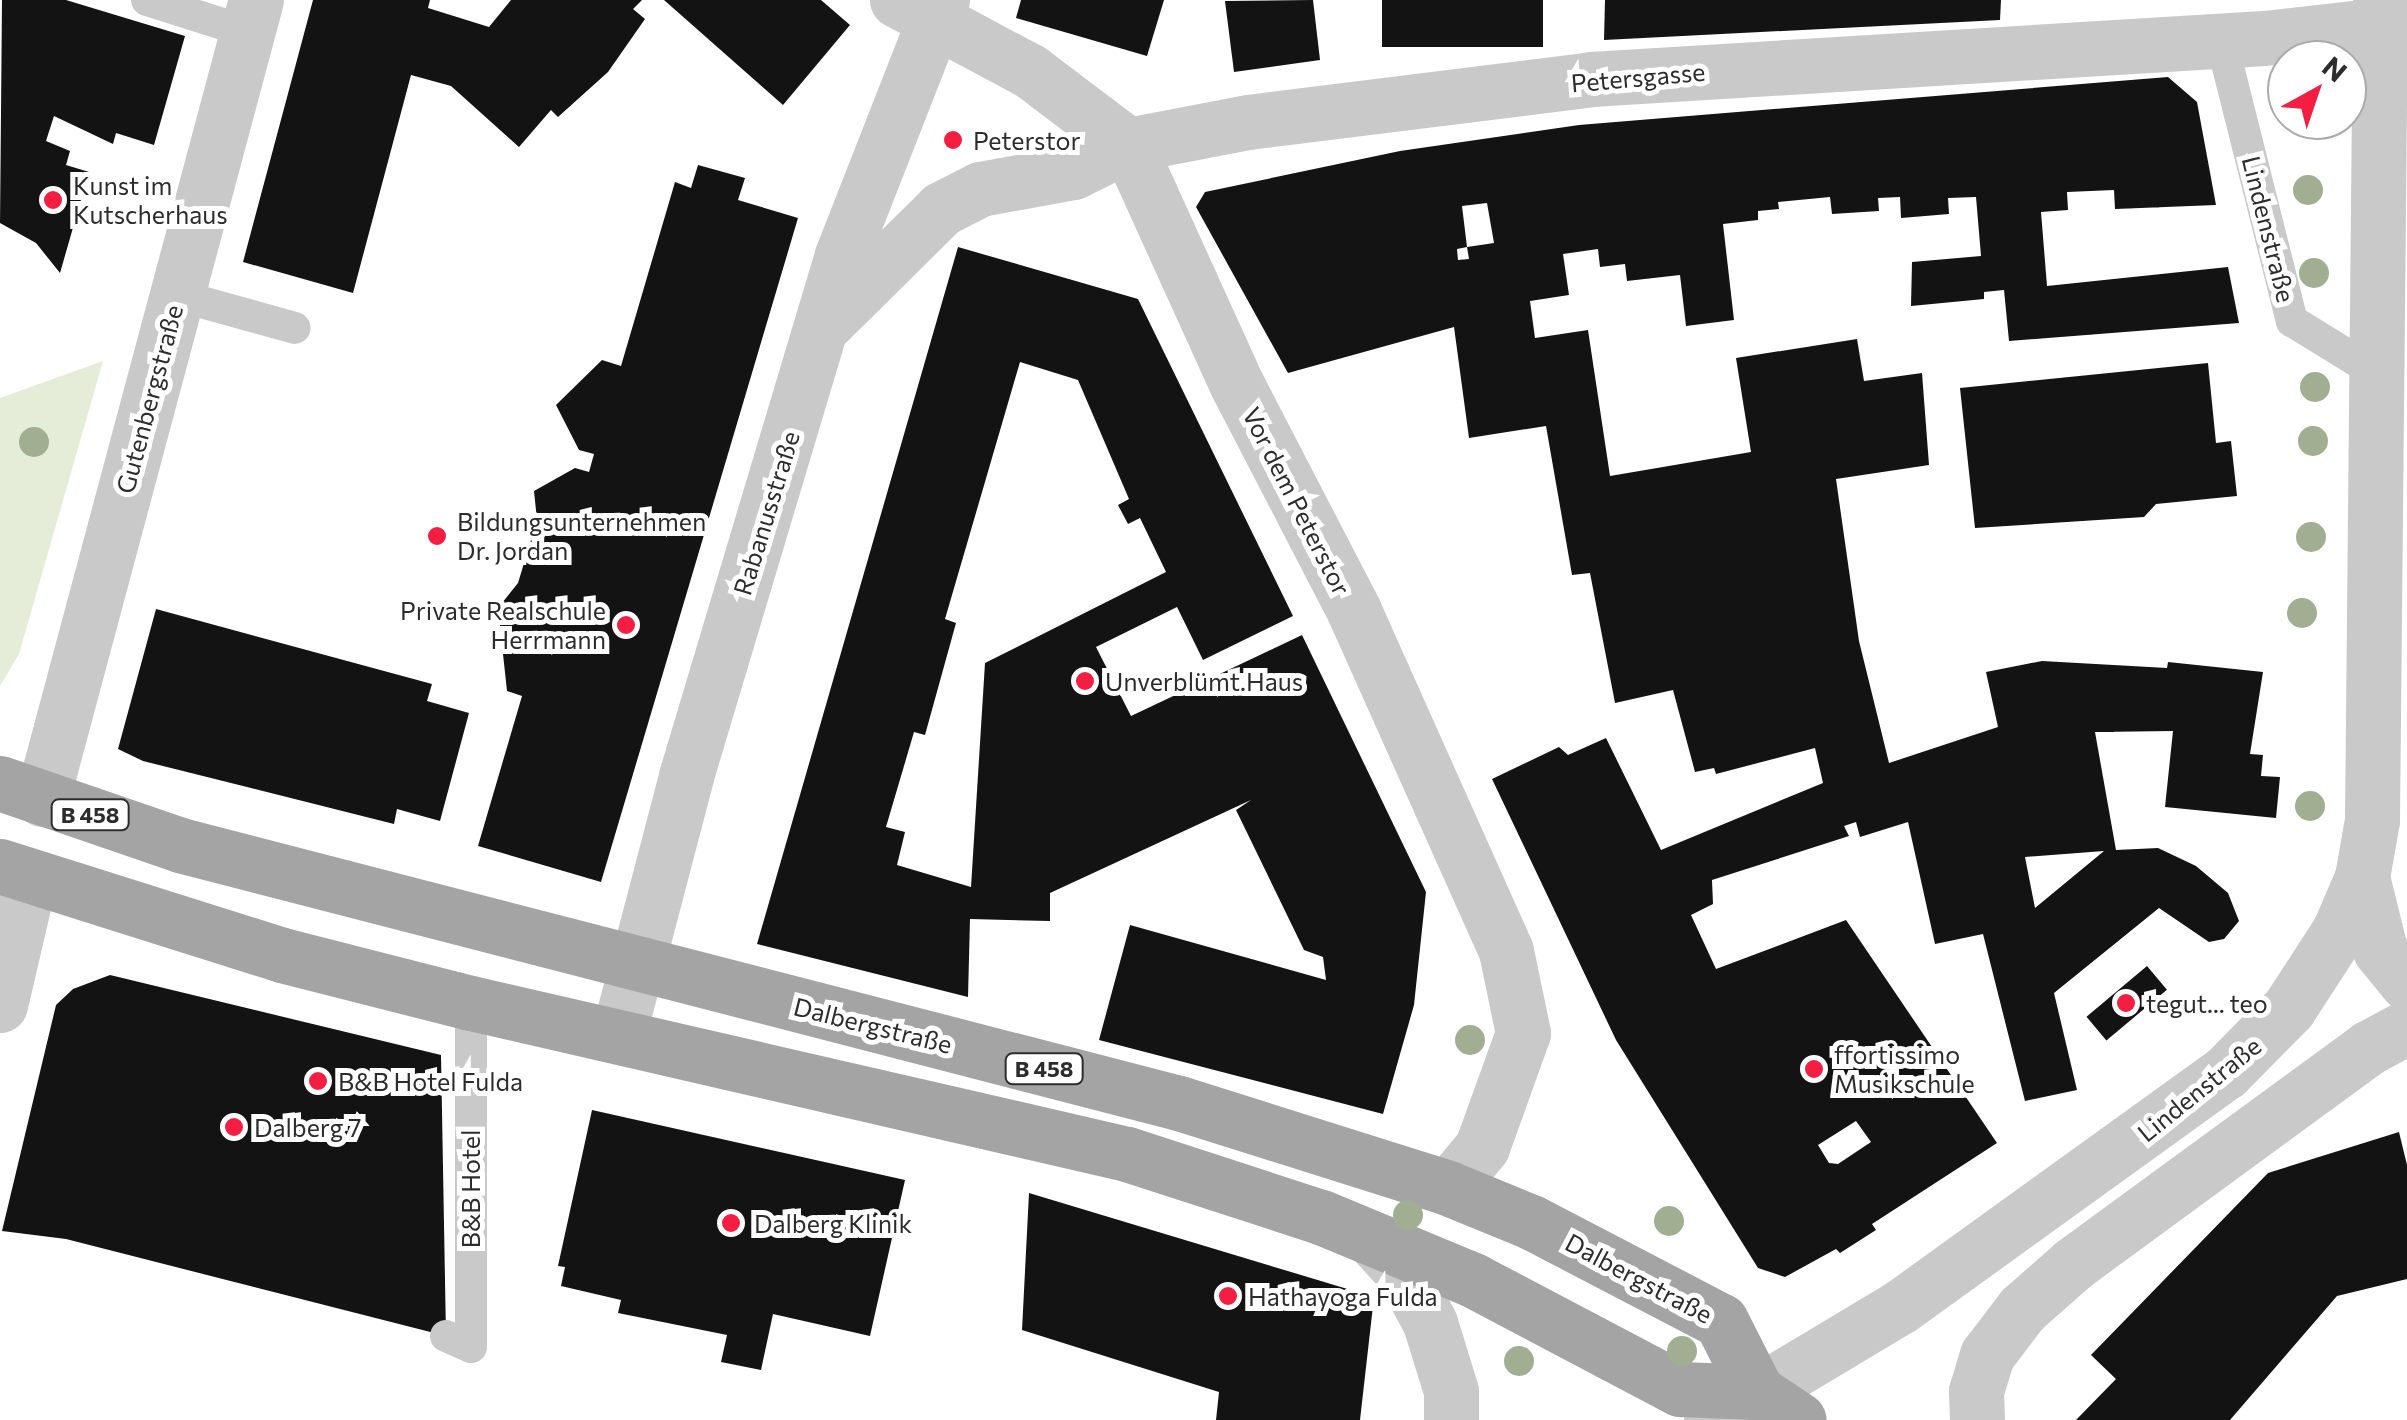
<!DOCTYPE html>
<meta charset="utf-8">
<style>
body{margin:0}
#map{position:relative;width:2407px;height:1420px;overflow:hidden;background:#fff;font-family:Commissioner,sans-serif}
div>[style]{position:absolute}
.green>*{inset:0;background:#e5ecd8}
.building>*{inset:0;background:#131313;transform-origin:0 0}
.service>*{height:32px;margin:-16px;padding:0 16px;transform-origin:16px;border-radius:16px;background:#c9c9c9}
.minor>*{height:55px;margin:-27.5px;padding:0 27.5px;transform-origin:27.5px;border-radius:27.5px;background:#c9c9c9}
.primary>*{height:55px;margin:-27.5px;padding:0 27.5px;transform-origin:27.5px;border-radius:27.5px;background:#a4a4a4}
.trees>*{width:30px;height:30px;margin:-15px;border-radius:50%;background:#a2ae91}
.dots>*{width:28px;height:28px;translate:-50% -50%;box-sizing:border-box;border:5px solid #fff;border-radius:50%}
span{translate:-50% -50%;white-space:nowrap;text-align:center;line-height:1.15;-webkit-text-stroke:10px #fff;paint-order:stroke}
.shield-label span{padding:2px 8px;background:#fff;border:2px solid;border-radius:8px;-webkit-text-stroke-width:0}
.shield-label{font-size:22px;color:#2c2c2c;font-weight:700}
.street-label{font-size:25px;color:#2c2c2c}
.poi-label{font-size:25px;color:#2c2c2c}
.left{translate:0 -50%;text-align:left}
.right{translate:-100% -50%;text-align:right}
.north{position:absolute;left:2267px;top:40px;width:100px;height:100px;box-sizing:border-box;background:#fff;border:2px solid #ababab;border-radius:50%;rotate:40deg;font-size:28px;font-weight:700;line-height:40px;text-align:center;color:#2c2c2c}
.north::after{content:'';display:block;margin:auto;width:35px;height:45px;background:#f41e43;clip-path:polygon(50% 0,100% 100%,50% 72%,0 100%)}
</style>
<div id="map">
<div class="green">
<div style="clip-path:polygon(103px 361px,19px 654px,0 686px,0 398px)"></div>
</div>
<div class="building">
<div style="clip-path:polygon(2px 0,66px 0,185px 36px,154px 145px,116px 133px,113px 144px,54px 116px,46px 141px,70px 151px,66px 165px,89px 172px,60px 273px,36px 243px,0 223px)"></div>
<div style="clip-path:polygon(313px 0,430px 0,428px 8px,489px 27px,511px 0,642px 0,633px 9px,645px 19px,608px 72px,558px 117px,551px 110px,519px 147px,451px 86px,411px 75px,353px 293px,243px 262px)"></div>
<div style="clip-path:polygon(664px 0,821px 0,850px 25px,783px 105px)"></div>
<div style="clip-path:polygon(1021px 0,1164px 0,1147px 56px,1016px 18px)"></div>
<div style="clip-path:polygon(1313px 0,1320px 60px,1234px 72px,1225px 1px)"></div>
<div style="left:1382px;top:0;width:161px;height:47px"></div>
<div style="clip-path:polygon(1605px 0,2001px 0,2000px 20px,1604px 40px)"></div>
<div style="clip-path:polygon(evenodd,2168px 77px,2197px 102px,2216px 205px,2115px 209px,2114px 190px,2067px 192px,2068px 210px,2041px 212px,2047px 286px,2228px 267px,2239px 323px,2009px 341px,2004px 290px,1984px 292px,1984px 299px,1911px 306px,1912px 262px,1981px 256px,1976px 197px,1948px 198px,1949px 214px,1901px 218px,1900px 197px,1878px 198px,1879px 211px,1832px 214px,1830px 197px,1778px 202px,1779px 209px,1758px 211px,1758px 220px,1723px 224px,1734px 320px,1686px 326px,1680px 275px,1627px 281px,1625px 264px,1600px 267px,1598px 249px,1563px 254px,1569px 295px,1530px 301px,1535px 338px,1588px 330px,1610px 476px,1751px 452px,1736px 358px,1857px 339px,1864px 381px,1922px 373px,1929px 465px,1836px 479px,1859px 641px,1889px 763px,1998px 727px,1986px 672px,2042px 661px,2167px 668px,2168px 662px,2263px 672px,2250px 754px,2263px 755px,2261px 776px,2280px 777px,2276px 818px,2165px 807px,2173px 731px,2095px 732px,2116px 850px,2158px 848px,2196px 866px,2228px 893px,2239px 921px,2224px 939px,2209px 942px,2159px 908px,2054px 993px,2077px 1090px,2025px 1101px,1983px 934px,1935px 944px,1908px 822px,1860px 837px,1856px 822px,1844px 826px,1849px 836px,1712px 880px,1713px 904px,1691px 915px,1716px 969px,1846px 920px,1997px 1143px,1872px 1224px,1876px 1230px,1840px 1253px,1836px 1249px,1785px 1277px,1758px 1268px,1616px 1040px,1492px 779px,1559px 747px,1568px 755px,1606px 738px,1661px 850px,1823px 783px,1815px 748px,1716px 774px,1714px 768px,1695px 772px,1673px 690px,1615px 703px,1590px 573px,1572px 575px,1546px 426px,1469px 438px,1454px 327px,1288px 373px,1196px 207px,1205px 192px,1400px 151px,1579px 125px,2168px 77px,1487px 203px,1494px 243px,1467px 247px,1469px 259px,1458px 260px,1457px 249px,1467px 247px,1462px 206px,1487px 203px,2168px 77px,2104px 851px,2035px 908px,2025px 857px,2104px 851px,2168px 77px,1856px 1121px,1871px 1142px,1838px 1164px,1829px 1163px,1818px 1145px,1856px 1121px)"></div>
<div style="clip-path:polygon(698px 165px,745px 178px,738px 200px,798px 218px,601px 882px,478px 846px,522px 696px,507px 691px,498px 608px,518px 583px,537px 520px,534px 491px,575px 468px,589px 472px,594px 454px,579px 450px,556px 405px,602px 360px,621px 366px,675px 182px,691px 188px)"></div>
<div style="clip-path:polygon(evenodd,958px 247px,1138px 299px,1293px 616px,1203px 660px,1177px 607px,1096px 647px,1131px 716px,1302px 635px,1426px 892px,1414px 1005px,1383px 1114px,1099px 1040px,1130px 925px,1326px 980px,1323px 957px,1304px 950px,1236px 810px,1251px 800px,1050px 893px,1050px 921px,970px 919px,968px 997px,757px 944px,958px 247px,1020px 362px,1078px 380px,1129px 499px,1118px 505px,1128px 524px,1140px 518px,1166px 572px,985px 663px,971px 887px,897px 865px,905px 832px,886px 827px,914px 732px,925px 735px,956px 623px,945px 619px,1020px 362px)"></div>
<div style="clip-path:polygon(2208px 363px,2216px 443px,2231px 441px,2237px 496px,2156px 504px,2144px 517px,1975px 528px,1960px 388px)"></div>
<div style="clip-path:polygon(156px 609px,432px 684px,427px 701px,469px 713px,440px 821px,397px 809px,394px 824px,143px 761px,118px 749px)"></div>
<div style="left:2147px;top:966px;width:31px;height:79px;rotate:50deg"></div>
<div style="clip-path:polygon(110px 975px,441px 1055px,446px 1336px,66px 1239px,2px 1231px,56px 1005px,73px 989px)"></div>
<div style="clip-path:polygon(592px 1110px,905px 1180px,870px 1336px,773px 1314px,761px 1370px,721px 1362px,727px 1335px,618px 1313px,621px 1300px,561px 1286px,565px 1267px,558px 1266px)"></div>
<div style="clip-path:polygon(2399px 1132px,2407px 1165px,2407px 1279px,2337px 1296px,2230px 1420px,2076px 1420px,2116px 1379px,2091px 1355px,2268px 1173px)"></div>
<div style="clip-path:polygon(1029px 1193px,1374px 1297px,1360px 1420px,1216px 1420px,1219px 1392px,1022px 1330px)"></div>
</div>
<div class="service">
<div style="left:147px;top:0;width:106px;rotate:17.6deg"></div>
<div style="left:2221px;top:39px;width:291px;rotate:75.9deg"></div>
<div style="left:2292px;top:321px;width:101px;rotate:31.6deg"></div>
<div style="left:176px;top:295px;width:123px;rotate:15.5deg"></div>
<div style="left:446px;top:1336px;width:27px;rotate:24deg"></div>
<div style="left:471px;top:1347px;width:344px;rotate:-90deg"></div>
</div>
<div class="minor">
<div style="left:897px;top:0;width:151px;rotate:28.1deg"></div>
<div style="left:1030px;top:71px;width:123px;rotate:37.1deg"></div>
<div style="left:1128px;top:145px;width:264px;rotate:65.6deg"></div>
<div style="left:1237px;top:385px;width:254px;rotate:62.6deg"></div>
<div style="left:1354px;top:611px;width:372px;rotate:65.9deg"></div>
<div style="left:1506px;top:951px;width:84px;rotate:78.3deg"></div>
<div style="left:1523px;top:1033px;width:121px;rotate:109.8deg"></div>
<div style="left:1482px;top:1147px;width:53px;rotate:129.7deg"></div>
<div style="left:827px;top:322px;width:161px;rotate:-44.7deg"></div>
<div style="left:941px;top:209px;width:44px;rotate:-27.1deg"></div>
<div style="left:980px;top:189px;width:95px;rotate:-10.4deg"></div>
<div style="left:1073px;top:172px;width:61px;rotate:-26.1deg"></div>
<div style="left:1128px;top:145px;width:122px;rotate:-10.9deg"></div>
<div style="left:1248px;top:122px;width:346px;rotate:-7.1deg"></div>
<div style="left:1591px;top:79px;width:674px;rotate:-3.49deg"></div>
<div style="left:2264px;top:38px;width:144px;rotate:-6.4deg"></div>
<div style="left:42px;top:799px;width:827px;rotate:-75.01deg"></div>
<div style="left:2362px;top:877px;width:75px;rotate:76.1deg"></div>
<div style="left:2380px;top:950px;width:43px;rotate:50.7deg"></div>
<div style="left:0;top:1005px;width:132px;rotate:-76.9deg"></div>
<div style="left:618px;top:1036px;width:269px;rotate:-75.3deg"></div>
<div style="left:686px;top:776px;width:544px;rotate:-73.33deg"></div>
<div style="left:842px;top:255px;width:274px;rotate:-68.6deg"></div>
<div style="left:1375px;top:1242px;width:43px;rotate:47.8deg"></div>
<div style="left:1404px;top:1274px;width:55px;rotate:62deg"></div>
<div style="left:1430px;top:1323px;width:71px;rotate:72.8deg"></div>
<div style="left:1451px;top:1391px;width:29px;rotate:90deg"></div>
<div style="left:1711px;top:1420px;width:220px;rotate:-30.9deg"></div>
<div style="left:1900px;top:1307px;width:400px;rotate:-35.8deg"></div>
<div style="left:2225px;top:1073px;width:91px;rotate:-45.4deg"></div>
<div style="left:2289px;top:1008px;width:92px;rotate:-57deg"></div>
<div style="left:2339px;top:931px;width:59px;rotate:-66.9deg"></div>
<div style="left:2362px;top:877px;width:58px;rotate:-80deg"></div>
<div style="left:2372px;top:820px;width:820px;rotate:-89.44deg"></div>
<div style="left:1977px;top:1420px;width:29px;rotate:-92deg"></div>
<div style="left:1976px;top:1391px;width:38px;rotate:-73deg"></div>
<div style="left:1987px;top:1355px;width:58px;rotate:-52.7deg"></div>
<div style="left:2022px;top:1309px;width:68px;rotate:-41.4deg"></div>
<div style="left:2073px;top:1264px;width:366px;rotate:-36.2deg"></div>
<div style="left:2368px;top:1048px;width:44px;rotate:-28.3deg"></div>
</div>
<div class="primary">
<div style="left:0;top:783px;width:190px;rotate:19deg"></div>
<div style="left:180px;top:845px;width:1032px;rotate:14.48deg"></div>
<div style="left:1179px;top:1103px;width:282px;rotate:17.5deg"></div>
<div style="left:1448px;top:1188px;width:90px;rotate:22.3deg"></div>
<div style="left:1531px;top:1222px;width:214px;rotate:27.5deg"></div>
<div style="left:1721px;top:1321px;width:80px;rotate:63.1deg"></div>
<div style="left:1757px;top:1392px;width:50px;rotate:33.7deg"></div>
<div style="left:0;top:866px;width:296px;rotate:17.5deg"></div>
<div style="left:282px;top:955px;width:195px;rotate:14.3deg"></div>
<div style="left:471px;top:1003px;width:673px;rotate:12.96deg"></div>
<div style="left:1127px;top:1154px;width:204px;rotate:18deg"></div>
<div style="left:1321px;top:1217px;width:165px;rotate:22.5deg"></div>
<div style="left:1473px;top:1280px;width:234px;rotate:27.8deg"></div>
<div style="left:1680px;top:1389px;width:77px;rotate:2.2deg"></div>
</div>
<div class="trees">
<div style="left:2308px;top:190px"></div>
<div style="left:2314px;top:273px"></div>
<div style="left:2315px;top:387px"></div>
<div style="left:2313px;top:441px"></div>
<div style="left:34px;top:442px"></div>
<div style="left:2311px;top:537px"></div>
<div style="left:2302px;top:613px"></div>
<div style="left:2310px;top:806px"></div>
<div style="left:1470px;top:1040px"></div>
<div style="left:1408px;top:1215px"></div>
<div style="left:1669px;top:1221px"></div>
<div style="left:1682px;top:1351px"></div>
<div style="left:1519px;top:1361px"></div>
</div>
<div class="dots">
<div style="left:953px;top:140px;background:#f41e43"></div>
<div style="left:53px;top:200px;background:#f41e43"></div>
<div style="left:437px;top:536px;background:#f41e43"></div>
<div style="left:626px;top:625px;background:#f41e43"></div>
<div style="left:1085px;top:681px;background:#f41e43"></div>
<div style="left:2126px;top:1003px;background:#f41e43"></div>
<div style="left:1814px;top:1069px;background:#f41e43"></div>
<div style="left:318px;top:1081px;background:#f41e43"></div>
<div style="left:234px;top:1127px;background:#f41e43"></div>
<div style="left:731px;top:1223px;background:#f41e43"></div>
<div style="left:1228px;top:1296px;background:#f41e43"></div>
</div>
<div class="shield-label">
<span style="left:90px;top:815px">B 458</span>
<span style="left:1044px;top:1069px">B 458</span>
</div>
<div class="street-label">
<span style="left:1638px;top:77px;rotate:-5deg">Petersgasse</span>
<span style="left:2269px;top:229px;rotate:76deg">Lindenstraße</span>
<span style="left:149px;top:399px;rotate:-75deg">Gutenbergstraße</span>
<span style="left:1297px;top:501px;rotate:63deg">Vor dem Peterstor</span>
<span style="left:766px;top:513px;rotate:-73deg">Rabanusstraße</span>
<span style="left:873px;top:1025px;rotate:14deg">Dalbergstraße</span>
<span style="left:2199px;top:1089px;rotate:-39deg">Lindenstraße</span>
<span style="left:470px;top:1189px;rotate:-90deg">B&amp;B Hotel</span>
<span style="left:1639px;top:1278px;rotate:28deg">Dalbergstraße</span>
</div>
<div class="poi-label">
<span class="left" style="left:973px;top:140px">Peterstor</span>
<span class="left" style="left:73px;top:200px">Kunst im<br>Kutscherhaus</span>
<span class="left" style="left:457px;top:536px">Bildungsunternehmen<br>Dr. Jordan</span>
<span class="right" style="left:606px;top:625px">Private Realschule<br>Herrmann</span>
<span class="left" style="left:1105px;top:681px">Unverblümt.Haus</span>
<span class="left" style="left:2146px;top:1003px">tegut… teo</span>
<span class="left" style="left:1834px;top:1069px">ffortissimo<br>Musikschule</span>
<span class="left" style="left:338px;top:1081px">B&amp;B Hotel Fulda</span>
<span class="left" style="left:254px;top:1127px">Dalberg 7</span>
<span class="left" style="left:754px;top:1223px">Dalberg Klinik</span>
<span class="left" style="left:1248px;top:1296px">Hathayoga Fulda</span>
</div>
<div class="north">N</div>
</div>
